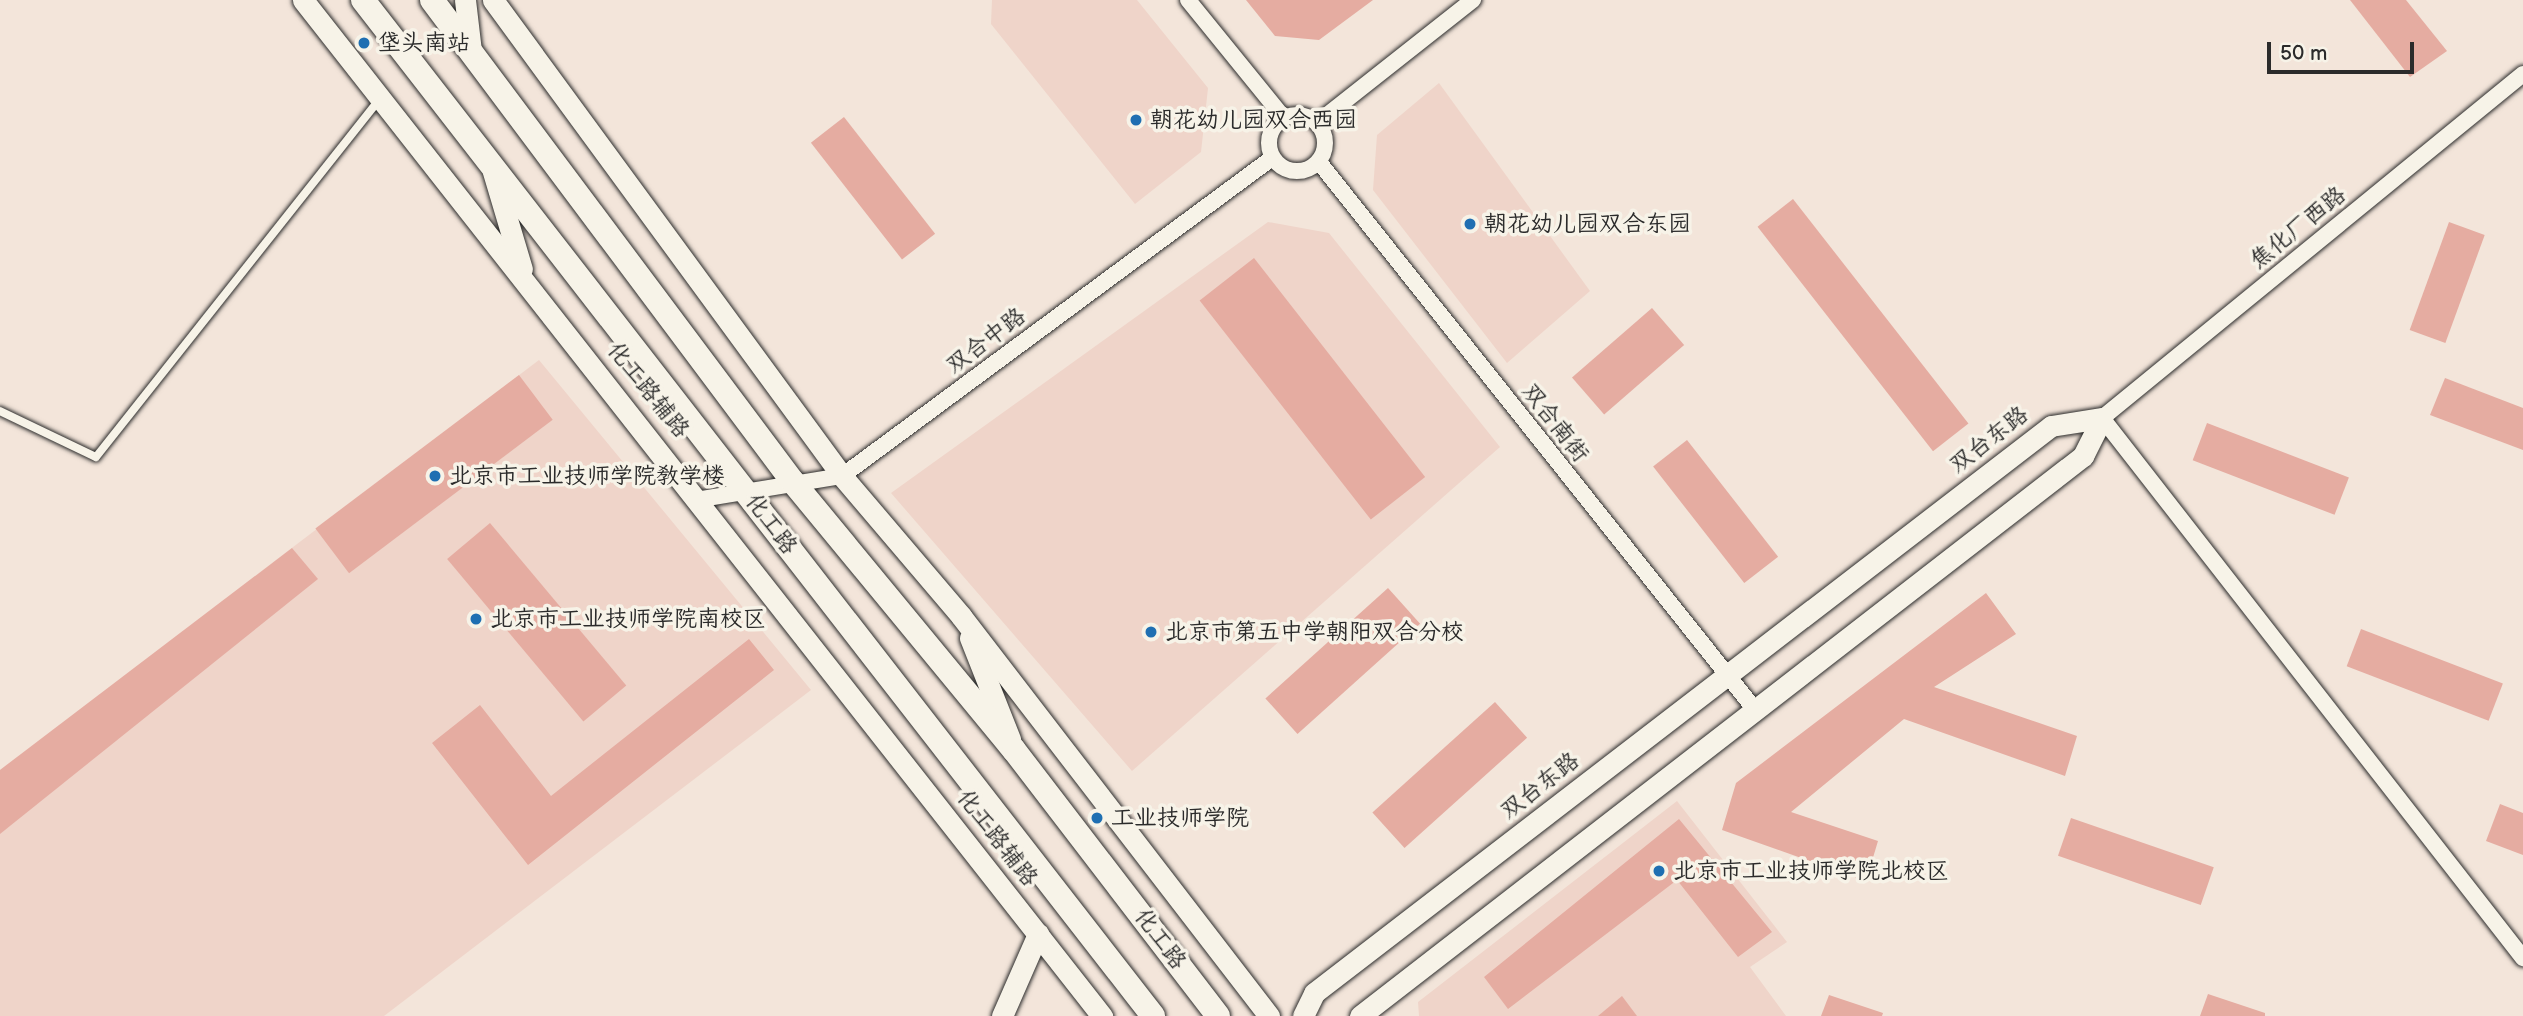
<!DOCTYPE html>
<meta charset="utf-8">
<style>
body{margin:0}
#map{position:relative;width:2523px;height:1016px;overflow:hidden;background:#f3e5da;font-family:"Balsamiq Sans","LXGW WenKai TC",sans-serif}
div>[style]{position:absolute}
.built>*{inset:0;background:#efd4c9}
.building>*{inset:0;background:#e5aca1;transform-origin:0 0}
.roads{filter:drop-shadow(0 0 2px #2b2b2b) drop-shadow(0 0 2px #2b2b2b)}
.lane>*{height:8px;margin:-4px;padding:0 4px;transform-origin:4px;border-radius:4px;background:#f7f3e8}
.street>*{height:16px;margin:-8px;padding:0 8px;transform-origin:8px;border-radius:8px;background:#f7f3e8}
.street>.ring{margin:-8px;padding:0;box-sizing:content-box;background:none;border:16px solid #f7f3e8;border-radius:50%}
.secondary>*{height:21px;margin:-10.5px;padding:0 10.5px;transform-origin:10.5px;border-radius:10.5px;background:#f7f3e8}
.primary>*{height:24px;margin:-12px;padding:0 12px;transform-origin:12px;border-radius:12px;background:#f7f3e8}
.dots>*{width:19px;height:19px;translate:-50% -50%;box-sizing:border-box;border:4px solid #f7f3e8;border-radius:50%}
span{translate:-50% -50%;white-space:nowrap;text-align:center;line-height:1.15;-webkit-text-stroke:7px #f7f3e8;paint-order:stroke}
.poi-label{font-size:23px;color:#2b2b2b}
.left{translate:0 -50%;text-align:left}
.street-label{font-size:23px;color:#2b2b2b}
.scale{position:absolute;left:2267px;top:42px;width:147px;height:32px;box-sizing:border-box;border:4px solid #2b2b2b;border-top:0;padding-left:9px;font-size:21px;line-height:24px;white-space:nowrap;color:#2b2b2b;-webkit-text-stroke:5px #f7f3e8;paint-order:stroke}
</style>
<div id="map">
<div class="built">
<div style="clip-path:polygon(992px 0,1137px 0,1208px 88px,1201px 152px,1135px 204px,991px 24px)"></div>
<div style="clip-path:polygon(1439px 83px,1590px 291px,1507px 363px,1373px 190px,1377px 135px)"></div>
<div style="clip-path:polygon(1268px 222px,1329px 233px,1500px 447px,1132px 771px,891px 493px)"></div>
<div style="clip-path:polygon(539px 360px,811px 690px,384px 1016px,0 1016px,0 770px)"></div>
<div style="clip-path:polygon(1677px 801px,1787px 942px,1750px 967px,1786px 1016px,1419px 1016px,1418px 1002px)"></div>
</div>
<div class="building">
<div style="clip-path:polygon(1246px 0,1373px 0,1319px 40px,1275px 36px)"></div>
<div style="clip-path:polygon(2350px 0,2406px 0,2447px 51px,2410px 77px)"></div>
<div style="left:844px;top:117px;width:148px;height:42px;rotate:52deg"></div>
<div style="left:1793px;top:199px;width:285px;height:45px;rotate:52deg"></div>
<div style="left:2449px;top:222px;width:38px;height:115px;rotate:20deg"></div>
<div style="left:1254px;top:258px;width:278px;height:69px;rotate:52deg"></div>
<div style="left:1652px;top:308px;width:49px;height:106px;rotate:49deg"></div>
<div style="left:519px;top:375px;width:56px;height:255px;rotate:53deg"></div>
<div style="clip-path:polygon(2445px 378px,2523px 408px,2523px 450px,2430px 415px)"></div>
<div style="left:2207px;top:423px;width:152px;height:40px;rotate:21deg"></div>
<div style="left:1687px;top:440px;width:148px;height:43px;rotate:52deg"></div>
<div style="left:490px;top:523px;width:212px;height:56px;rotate:50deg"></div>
<div style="clip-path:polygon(292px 548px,318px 579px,0 834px,0 770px)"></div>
<div style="left:1388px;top:588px;width:48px;height:165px;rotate:48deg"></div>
<div style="clip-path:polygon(1986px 593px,2016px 634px,1934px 687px,2077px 736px,2065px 776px,1904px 719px,1791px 812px,1878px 841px,1866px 881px,1722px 830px,1736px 783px)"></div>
<div style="left:2361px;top:629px;width:152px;height:40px;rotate:21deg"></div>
<div style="clip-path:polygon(749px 639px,774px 670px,528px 865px,432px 743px,480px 705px,551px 796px)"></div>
<div style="left:1495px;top:702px;width:48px;height:165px;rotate:48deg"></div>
<div style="clip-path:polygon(2500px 804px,2523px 813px,2523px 855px,2486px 841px)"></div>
<div style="left:2071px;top:818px;width:151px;height:40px;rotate:19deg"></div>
<div style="clip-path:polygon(1679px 819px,1772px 932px,1738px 957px,1677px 880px,1508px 1009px,1484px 977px)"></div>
<div style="clip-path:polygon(2208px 994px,2265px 1013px,2265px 1016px,2200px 1016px)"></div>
<div style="clip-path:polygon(1829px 995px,1883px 1013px,1882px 1016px,1821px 1016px)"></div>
<div style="clip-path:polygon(1622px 996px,1637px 1016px,1598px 1016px)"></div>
</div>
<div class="roads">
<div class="lane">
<div style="left:0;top:411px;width:106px;rotate:25.6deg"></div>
<div style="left:96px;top:457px;width:454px;rotate:-51.6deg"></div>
</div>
<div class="street">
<div style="left:1188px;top:0;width:152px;rotate:50.9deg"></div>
<div style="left:2523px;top:74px;width:544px;rotate:140.75deg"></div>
<div style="left:2102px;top:418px;width:685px;rotate:52.06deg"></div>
<div class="ring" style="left:1269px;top:115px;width:40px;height:40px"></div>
<div style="left:1317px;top:123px;width:199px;rotate:-38.3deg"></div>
<div style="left:1319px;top:162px;width:702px;rotate:51.48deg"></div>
<div style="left:701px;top:499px;width:143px;rotate:-9.3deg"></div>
<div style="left:842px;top:476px;width:535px;rotate:-36.48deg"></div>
</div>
<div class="secondary">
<div style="left:303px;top:0;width:1293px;rotate:51.82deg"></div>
<div style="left:465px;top:0;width:51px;rotate:83.3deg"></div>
<div style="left:493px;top:0;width:590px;rotate:53.75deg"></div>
<div style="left:842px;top:476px;width:184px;rotate:49.6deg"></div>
<div style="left:961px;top:616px;width:505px;rotate:52.4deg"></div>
<div style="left:493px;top:172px;width:101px;rotate:73.4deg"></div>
<div style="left:970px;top:638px;width:109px;rotate:68.4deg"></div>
<div style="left:1002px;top:1016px;width:90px;rotate:-66.3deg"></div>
<div style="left:1303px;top:1016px;width:25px;rotate:-64deg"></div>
<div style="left:1314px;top:993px;width:930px;rotate:-37.57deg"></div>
<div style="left:2051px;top:426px;width:52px;rotate:-8.9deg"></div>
<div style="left:1360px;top:1016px;width:915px;rotate:-37.76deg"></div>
<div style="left:2083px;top:456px;width:42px;rotate:-63.4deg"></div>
</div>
<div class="primary">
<div style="left:363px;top:0;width:1287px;rotate:52.13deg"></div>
<div style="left:432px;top:0;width:602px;rotate:53.17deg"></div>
<div style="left:793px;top:482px;width:347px;rotate:50.5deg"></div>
<div style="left:1014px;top:750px;width:335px;rotate:52.5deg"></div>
</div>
</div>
<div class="dots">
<div style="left:364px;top:43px;background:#1f6fb2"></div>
<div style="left:1136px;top:120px;background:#1f6fb2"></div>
<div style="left:1470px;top:224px;background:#1f6fb2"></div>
<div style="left:435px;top:476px;background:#1f6fb2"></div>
<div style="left:476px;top:619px;background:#1f6fb2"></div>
<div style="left:1151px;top:632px;background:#1f6fb2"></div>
<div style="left:1097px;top:818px;background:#1f6fb2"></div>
<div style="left:1659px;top:871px;background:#1f6fb2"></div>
</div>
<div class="poi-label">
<span class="left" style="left:378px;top:43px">垡头南站</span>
<span class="left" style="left:1150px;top:120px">朝花幼儿园双合西园</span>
<span class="left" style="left:1484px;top:224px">朝花幼儿园双合东园</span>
<span class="left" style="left:449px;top:476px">北京市工业技师学院教学楼</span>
<span class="left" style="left:490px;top:619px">北京市工业技师学院南校区</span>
<span class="left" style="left:1165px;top:632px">北京市第五中学朝阳双合分校</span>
<span class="left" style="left:1111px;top:818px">工业技师学院</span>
<span class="left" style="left:1673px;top:871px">北京市工业技师学院北校区</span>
</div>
<div class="street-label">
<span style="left:2298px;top:228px;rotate:-39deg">焦化厂西路</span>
<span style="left:986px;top:341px;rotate:-37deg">双合中路</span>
<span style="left:648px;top:390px;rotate:51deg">化工路辅路</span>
<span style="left:1555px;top:423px;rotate:52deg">双合南街</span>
<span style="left:1989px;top:440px;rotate:-38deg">双台东路</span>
<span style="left:771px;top:524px;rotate:53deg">化工路</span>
<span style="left:1540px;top:786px;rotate:-38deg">双台东路</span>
<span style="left:997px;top:838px;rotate:52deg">化工路辅路</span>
<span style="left:1160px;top:939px;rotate:53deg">化工路</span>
</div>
<div class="scale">50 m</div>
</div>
